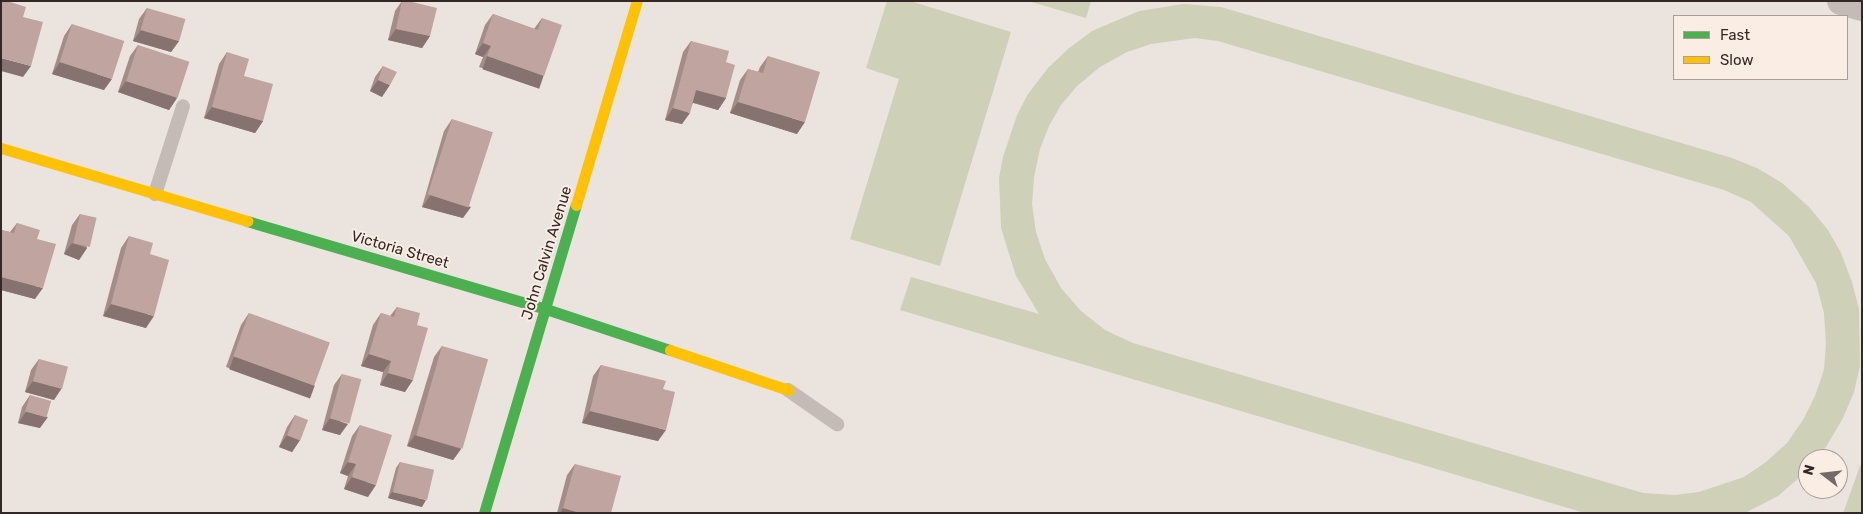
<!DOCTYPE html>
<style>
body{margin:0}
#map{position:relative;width:1863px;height:514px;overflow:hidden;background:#ebe3de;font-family:Rubik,sans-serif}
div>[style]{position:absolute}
.green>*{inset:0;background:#ced0b8}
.lane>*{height:14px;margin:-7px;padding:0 7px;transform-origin:7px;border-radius:7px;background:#c4bbb7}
.street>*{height:28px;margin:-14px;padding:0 14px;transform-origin:14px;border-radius:14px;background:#c4bbb7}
.fast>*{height:11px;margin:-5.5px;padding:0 5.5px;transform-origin:5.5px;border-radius:5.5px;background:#4caf50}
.slow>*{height:11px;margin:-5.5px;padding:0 5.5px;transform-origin:5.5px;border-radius:5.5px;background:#ffc107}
.wall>*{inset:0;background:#a48d89}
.shaded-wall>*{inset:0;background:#86736f;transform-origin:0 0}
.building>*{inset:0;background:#bfa49f;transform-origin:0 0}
span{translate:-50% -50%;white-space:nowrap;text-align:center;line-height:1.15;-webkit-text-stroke:4px #f9ede4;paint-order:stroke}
.street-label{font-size:15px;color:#342826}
.frame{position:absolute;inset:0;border:2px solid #342826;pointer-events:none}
.legend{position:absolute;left:1673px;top:15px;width:175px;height:65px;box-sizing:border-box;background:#f9ede4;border:1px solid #aa9e98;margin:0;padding:6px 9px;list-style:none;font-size:15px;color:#342826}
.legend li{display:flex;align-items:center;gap:10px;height:25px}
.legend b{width:25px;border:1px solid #aa9e98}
.north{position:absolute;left:1798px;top:449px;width:50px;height:50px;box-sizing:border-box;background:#f9ede4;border:1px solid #aa9e98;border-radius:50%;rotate:286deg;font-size:14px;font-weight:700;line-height:20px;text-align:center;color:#342826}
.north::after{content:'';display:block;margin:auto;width:18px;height:22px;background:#746966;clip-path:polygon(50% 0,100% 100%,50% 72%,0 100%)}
</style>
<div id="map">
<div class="green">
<div style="clip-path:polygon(887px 1px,910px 1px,1011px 32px,940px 266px,850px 239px,899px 79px,866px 68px)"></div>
<div style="clip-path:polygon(1028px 1px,1091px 1px,1086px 18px)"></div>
<div style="clip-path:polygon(evenodd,1183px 4px,1221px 7px,1732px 158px,1757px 168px,1782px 183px,1809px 207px,1828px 230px,1841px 253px,1852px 282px,1859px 309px,1860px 366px,1854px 392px,1843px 418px,1823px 452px,1817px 459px,1808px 459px,1808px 470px,1778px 496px,1745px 513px,1585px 513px,900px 310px,911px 277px,1039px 314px,1016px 276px,1001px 228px,999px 178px,1003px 157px,1017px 115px,1028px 94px,1048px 68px,1068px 49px,1092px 31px,1139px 11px,1183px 4px,1195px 38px,1218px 41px,1724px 190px,1751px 202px,1789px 236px,1816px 283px,1824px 313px,1826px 344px,1824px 370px,1815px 396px,1803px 420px,1787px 443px,1766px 462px,1744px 477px,1699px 492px,1675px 495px,1643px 493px,1133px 343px,1105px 330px,1081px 311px,1061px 288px,1045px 259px,1036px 232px,1032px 204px,1034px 177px,1040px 149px,1049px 126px,1061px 105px,1077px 86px,1100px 67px,1127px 52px,1151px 44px,1195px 38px)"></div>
<div style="clip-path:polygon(1862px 461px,1862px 513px,1843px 513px)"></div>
</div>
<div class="lane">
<div style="left:155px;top:194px;width:92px;rotate:-72.3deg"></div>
<div style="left:788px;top:390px;width:60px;rotate:34.8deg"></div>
</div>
<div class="street">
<div style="left:1841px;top:1px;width:22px;rotate:16deg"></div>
</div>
<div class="fast">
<div style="left:247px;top:221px;width:312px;rotate:16.4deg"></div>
<div style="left:546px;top:309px;width:131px;rotate:18.3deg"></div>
<div style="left:484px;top:513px;width:321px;rotate:-73.4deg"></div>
</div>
<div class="slow">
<div style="left:1px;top:148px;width:257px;rotate:16.5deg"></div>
<div style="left:576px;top:205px;width:213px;rotate:-73.4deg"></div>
<div style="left:670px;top:350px;width:125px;rotate:18.7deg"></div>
</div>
<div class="wall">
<div style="clip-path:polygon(402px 1px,408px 1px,430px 36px,422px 48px,388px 40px,395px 11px)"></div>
<div style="clip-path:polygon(147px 8px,179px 41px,171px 52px,133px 41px,139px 19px)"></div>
<div style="clip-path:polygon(493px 14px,534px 29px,542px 18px,536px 87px,479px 67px,483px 57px,475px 54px,485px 25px)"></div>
<div style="clip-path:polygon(72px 24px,104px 90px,52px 74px,64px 36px)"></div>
<div style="clip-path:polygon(691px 41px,726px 62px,726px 98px,718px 110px,693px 103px,682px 124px,665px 120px,683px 52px)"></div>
<div style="clip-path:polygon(138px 45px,177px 98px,169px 110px,118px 92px,130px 56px)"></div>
<div style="clip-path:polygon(227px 52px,263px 121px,255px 133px,204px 118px,219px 64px)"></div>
<div style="clip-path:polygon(768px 56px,797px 134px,730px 113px,740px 80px,748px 69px,758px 72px,760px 67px)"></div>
<div style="clip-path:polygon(383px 66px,382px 97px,370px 91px,375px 77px)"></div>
<div style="clip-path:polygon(452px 119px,463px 218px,422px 207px,444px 131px)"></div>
<div style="clip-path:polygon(80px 214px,87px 248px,79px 260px,64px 254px,72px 225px)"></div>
<div style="clip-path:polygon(17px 223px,37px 239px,35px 299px,1px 290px,1px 230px,10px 232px)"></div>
<div style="clip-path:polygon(129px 236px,150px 254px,146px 328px,103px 316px,121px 248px)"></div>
<div style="clip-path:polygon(397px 307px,417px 325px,405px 392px,380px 385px,383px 372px,361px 366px,373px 325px,381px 313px,390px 316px)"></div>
<div style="clip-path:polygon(249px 313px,307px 397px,226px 367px,241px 325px)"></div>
<div style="clip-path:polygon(442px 346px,461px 449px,453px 460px,407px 446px,434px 357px)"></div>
<div style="clip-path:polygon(39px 359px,54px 400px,25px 392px,31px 370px)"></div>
<div style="clip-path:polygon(601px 365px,663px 389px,658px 441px,582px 423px,593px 376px)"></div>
<div style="clip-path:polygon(342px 374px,340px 435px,322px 430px,334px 385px)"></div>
<div style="clip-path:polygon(30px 395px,40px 428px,18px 423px,22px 407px)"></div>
<div style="clip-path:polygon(295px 415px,300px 440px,292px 452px,279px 447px,287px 427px)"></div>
<div style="clip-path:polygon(360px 425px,368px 497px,344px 489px,348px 476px,340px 473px,352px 436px)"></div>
<div style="clip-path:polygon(400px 462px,422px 507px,388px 498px,396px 468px)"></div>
<div style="clip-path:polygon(575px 464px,611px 513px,557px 513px,567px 475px)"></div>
</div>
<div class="shaded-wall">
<div style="clip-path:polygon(396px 29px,430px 36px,422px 48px,388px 40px)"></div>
<div style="clip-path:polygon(141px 30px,179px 41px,171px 52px,133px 41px)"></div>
<div style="clip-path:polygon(483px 43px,491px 46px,483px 57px,475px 54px)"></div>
<div style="left:487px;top:56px;width:60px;height:14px;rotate:19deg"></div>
<div style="clip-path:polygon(1px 58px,31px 66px,23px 77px,1px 71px)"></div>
<div style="clip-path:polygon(60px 62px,112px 79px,104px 90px,52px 74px)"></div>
<div style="clip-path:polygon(378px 80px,390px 85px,382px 97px,370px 91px)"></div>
<div style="clip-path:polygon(126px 81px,177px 98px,169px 110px,118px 92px)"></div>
<div style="clip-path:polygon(696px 90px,726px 98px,718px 110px,688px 101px)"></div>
<div style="clip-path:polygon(738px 102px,805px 122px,797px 134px,730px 113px)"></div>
<div style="clip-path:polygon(212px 107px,263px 121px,255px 133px,204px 118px)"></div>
<div style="clip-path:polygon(673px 108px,690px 113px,682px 124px,665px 120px)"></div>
<div style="clip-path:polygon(431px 195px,471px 207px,463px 218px,422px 207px)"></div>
<div style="clip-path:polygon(72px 243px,87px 248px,79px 260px,64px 254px)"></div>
<div style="clip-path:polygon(1px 277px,43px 288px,35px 299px,1px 290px)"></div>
<div style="clip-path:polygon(111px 304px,154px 316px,146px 328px,103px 316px)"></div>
<div style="clip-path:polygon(369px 354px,391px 361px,383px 372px,361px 366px)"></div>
<div style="left:234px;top:356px;width:86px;height:14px;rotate:20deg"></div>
<div style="clip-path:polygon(388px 373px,413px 380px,405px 392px,380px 385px)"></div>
<div style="clip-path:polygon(33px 381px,62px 388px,54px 400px,25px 392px)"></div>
<div style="clip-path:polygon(590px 411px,666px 430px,658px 441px,582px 423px)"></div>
<div style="clip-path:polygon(26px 412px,48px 417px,40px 428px,18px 423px)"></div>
<div style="clip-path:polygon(330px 418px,348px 424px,340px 435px,322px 430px)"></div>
<div style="clip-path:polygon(287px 435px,300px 440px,292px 452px,279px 447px)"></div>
<div style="clip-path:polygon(415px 435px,461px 449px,453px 460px,407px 446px)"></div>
<div style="clip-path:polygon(348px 462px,356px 464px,348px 476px,340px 473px)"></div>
<div style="clip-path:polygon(352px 477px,376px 485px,368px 497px,344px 489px)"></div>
<div style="clip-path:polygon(392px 492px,426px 500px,422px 507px,388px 498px)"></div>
<div style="clip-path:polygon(563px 508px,580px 513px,560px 513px)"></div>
</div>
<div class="building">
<div style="clip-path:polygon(1px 1px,7px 1px,26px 7px,23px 17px,43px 22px,31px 66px,1px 58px)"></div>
<div style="clip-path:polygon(402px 1px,408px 1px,437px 8px,430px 36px,396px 29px)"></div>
<div style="left:147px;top:8px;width:40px;height:23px;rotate:16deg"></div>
<div style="clip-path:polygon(493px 14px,538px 30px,542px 18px,562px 25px,544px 76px,487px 56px,491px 46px,483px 43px)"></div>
<div style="left:72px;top:24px;width:55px;height:40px;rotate:18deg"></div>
<div style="clip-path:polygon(691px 41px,729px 51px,726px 62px,735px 65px,726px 98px,696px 90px,690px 113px,673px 108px)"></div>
<div style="left:138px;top:45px;width:54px;height:38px;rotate:18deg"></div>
<div style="clip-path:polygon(227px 52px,249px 59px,244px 76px,273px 84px,263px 121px,212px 107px)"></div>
<div style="clip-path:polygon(768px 56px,820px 72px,805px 122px,738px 102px,748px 69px,763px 73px)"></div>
<div style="clip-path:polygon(383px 66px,397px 72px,390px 85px,378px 80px)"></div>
<div style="left:452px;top:119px;width:43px;height:79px;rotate:18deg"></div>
<div style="left:80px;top:214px;width:17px;height:30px;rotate:13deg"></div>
<div style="clip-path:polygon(17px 223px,40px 230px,37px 239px,56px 244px,43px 288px,1px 277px,1px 230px,14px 233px)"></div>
<div style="clip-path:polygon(129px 236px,153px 243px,150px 254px,169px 260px,154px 316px,111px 304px)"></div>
<div style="clip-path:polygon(397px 307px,420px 313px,417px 325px,428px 328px,413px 380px,388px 373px,391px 361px,369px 354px,381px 313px,394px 317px)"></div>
<div style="left:249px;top:313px;width:86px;height:46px;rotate:20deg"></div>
<div style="left:442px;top:346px;width:48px;height:93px;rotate:16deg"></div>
<div style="left:39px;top:359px;width:30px;height:23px;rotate:15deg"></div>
<div style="clip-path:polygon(601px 365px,666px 381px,663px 389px,675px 392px,666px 430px,590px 411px)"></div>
<div style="left:342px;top:374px;width:20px;height:46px;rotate:15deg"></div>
<div style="left:30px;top:395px;width:22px;height:17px;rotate:16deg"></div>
<div style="left:295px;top:415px;width:14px;height:22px;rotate:21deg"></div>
<div style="clip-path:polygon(360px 425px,392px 435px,376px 485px,352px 477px,356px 464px,348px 462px)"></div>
<div style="left:400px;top:462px;width:35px;height:31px;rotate:13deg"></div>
<div style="clip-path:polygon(575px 464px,621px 476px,611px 513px,580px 513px,563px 508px)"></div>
</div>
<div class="street-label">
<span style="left:400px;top:250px;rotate:16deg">Victoria Street</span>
<span style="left:547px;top:253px;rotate:-73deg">John Calvin Avenue</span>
</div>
<div class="frame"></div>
<ul class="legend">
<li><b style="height:6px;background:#4caf50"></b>Fast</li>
<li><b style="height:6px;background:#ffc107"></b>Slow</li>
</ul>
<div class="north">N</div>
</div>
